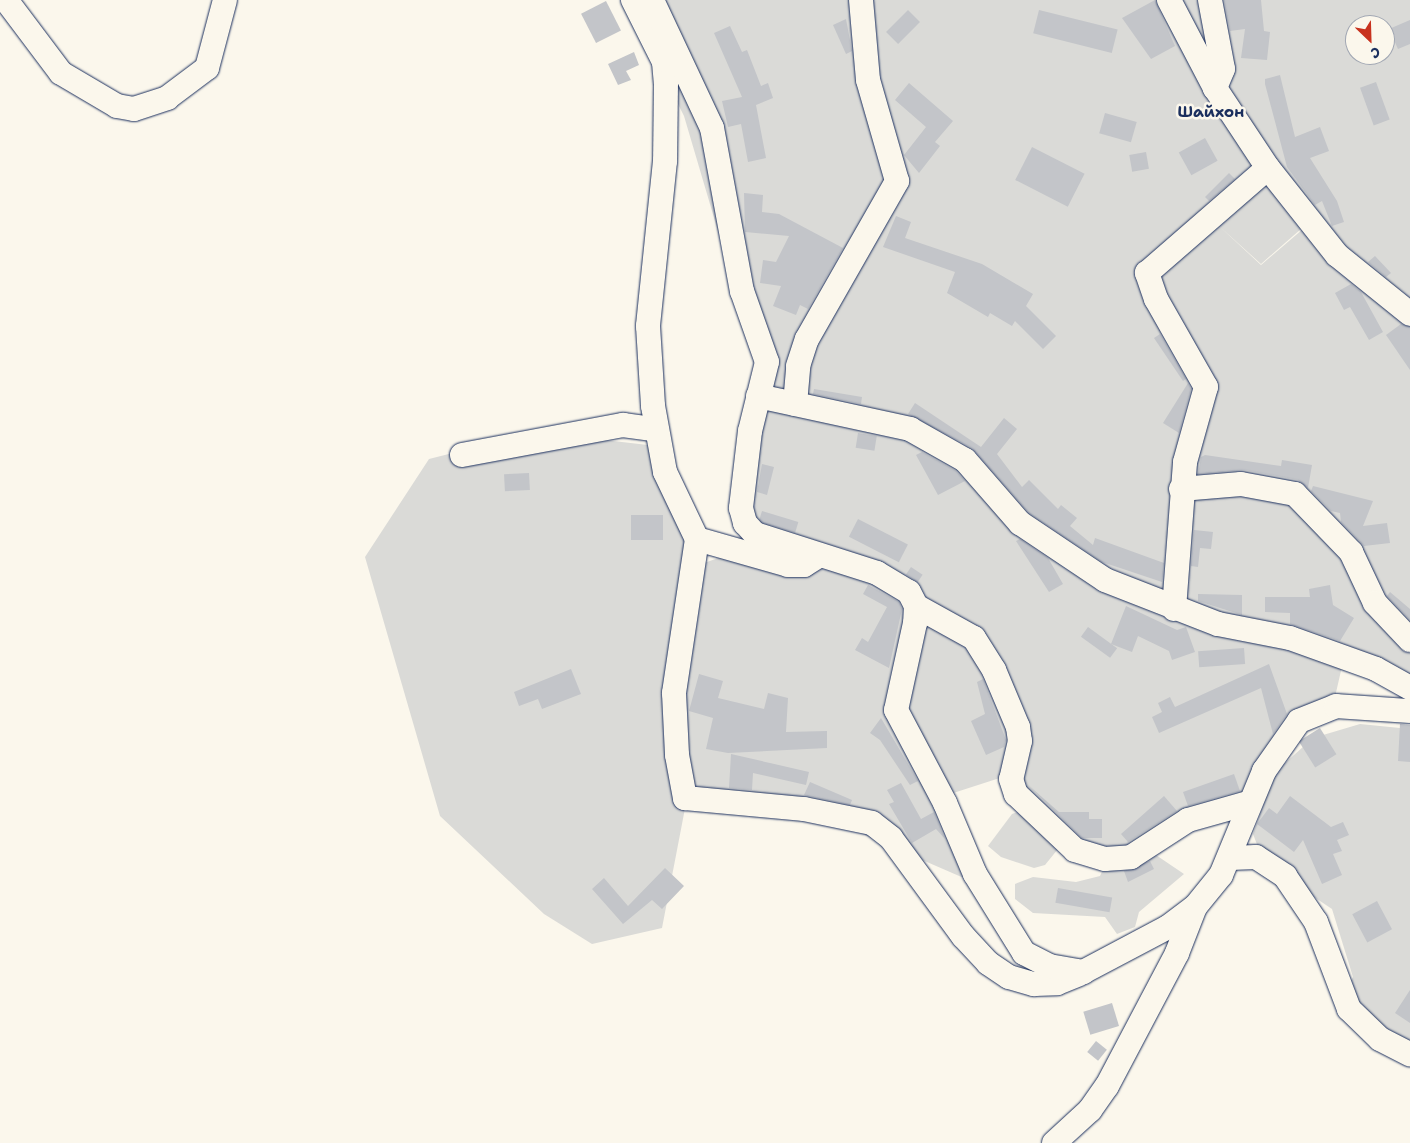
<!DOCTYPE html>
<meta charset="utf-8">
<style>
body{margin:0}
#map{position:relative;width:1410px;height:1143px;overflow:hidden;background:#fbf7ec;font-family:"Shantell Sans",sans-serif}
div>[style]{position:absolute}
.green>*{inset:0;background:#dadad7}
.building>*{inset:0;background:#c3c5c9;transform-origin:0 0}
.roads{filter:drop-shadow(0 0 1px #1b2f5e) drop-shadow(0 0 1px #1b2f5e)}
.minor>*{height:24px;margin:-12px;padding:0 12px;transform-origin:12px;border-radius:12px;background:#fbf7ec}
span{translate:-50% -50%;white-space:nowrap;text-align:center;line-height:1.15;-webkit-text-stroke:5px #fbf7ec;paint-order:stroke}
.quarter-label{font-size:16px;color:#1b2f5e;font-weight:700}
.north{position:absolute;left:1345px;top:15px;width:50px;height:50px;box-sizing:border-box;background:#fbf7ec;border:1px solid #a1a7b3;border-radius:50%;rotate:156deg;font-size:14px;font-weight:700;line-height:20px;text-align:center;color:#1b2f5e}
.north::after{content:'';display:block;margin:auto;width:18px;height:22px;background:#c8321e;clip-path:polygon(50% 0,100% 100%,50% 72%,0 100%)}
</style>
<div id="map">
<div class="green">
<div style="clip-path:polygon(evenodd,626px 0,1410px 0,1410px 317px,1317px 215px,1261px 264px,1219px 226px,1261px 265px,1317px 217px,1410px 325px,1410px 695px,1343px 662px,1332px 710px,1300px 729px,1266px 775px,1222px 810px,1150px 851px,1184px 874px,1139px 912px,1135px 927px,1117px 934px,1105px 917px,1033px 913px,1015px 899px,1015px 884px,1033px 877px,1076px 882px,1100px 876px,1106px 863px,1062px 844px,1045px 865px,1034px 868px,1001px 857px,988px 846px,1012px 814px,1026px 809px,1009px 775px,944px 796px,973px 882px,844px 826px,687px 798px,662px 928px,592px 944px,544px 914px,440px 816px,365px 557px,429px 459px,536px 432px,665px 447px,704px 563px,727px 555px,768px 563px,748px 527px,761px 377px,684px 116px,626px 0,1355px 25px,1385px 25px,1385px 55px,1355px 55px,1355px 25px)"></div>
<div style="clip-path:polygon(1360px 724px,1410px 729px,1410px 1048px,1377px 1031px,1344px 994px,1353px 977px,1332px 909px,1302px 889px,1258px 847px,1253px 834px,1275px 772px,1313px 738px)"></div>
</div>
<div class="building">
<div style="clip-path:polygon(1155px 0,1175px 46px,1151px 59px,1122px 18px)"></div>
<div style="clip-path:polygon(1224px 0,1261px 0,1264px 31px,1270px 32px,1267px 60px,1241px 58px,1245px 29px,1230px 31px)"></div>
<div style="left:606px;top:1px;width:33px;height:28px;rotate:63deg"></div>
<div style="left:908px;top:10px;width:17px;height:31px;rotate:45deg"></div>
<div style="left:1039px;top:10px;width:81px;height:24px;rotate:14deg"></div>
<div style="clip-path:polygon(846px 19px,852px 51px,846px 54px,833px 25px)"></div>
<div style="clip-path:polygon(1410px 20px,1410px 44px,1398px 49px,1389px 29px)"></div>
<div style="clip-path:polygon(730px 26px,742px 52px,747px 50px,761px 86px,768px 83px,773px 98px,756px 105px,766px 158px,748px 162px,741px 124px,728px 127px,722px 101px,742px 97px,714px 33px)"></div>
<div style="clip-path:polygon(634px 52px,639px 65px,626px 71px,631px 80px,618px 85px,608px 64px)"></div>
<div style="clip-path:polygon(1280px 75px,1295px 137px,1320px 127px,1329px 151px,1310px 158px,1337px 201px,1344px 222px,1332px 226px,1322px 201px,1315px 205px,1287px 167px,1265px 84px,1265px 79px)"></div>
<div style="left:1376px;top:82px;width:40px;height:17px;rotate:70deg"></div>
<div style="clip-path:polygon(909px 83px,953px 121px,935px 142px,940px 146px,919px 173px,904px 155px,926px 127px,895px 100px)"></div>
<div style="left:1105px;top:113px;width:33px;height:21px;rotate:16deg"></div>
<div style="left:1205px;top:138px;width:26px;height:30px;rotate:61deg"></div>
<div style="left:1032px;top:147px;width:59px;height:37px;rotate:27deg"></div>
<div style="left:1146px;top:152px;width:17px;height:17px;rotate:80deg"></div>
<div style="clip-path:polygon(1229px 173px,1235px 179px,1209px 201px,1205px 197px)"></div>
<div style="clip-path:polygon(744px 193px,763px 195px,762px 212px,779px 214px,843px 248px,808px 309px,800px 305px,796px 315px,773px 306px,781px 286px,760px 283px,763px 260px,776px 262px,789px 236px,745px 232px)"></div>
<div style="clip-path:polygon(896px 216px,911px 222px,905px 238px,982px 264px,1033px 294px,1026px 306px,1056px 336px,1043px 349px,1015px 321px,1012px 326px,990px 313px,988px 317px,947px 293px,955px 272px,883px 247px)"></div>
<div style="clip-path:polygon(1375px 256px,1391px 273px,1386px 277px,1368px 262px)"></div>
<div style="clip-path:polygon(1351px 284px,1361px 292px,1383px 332px,1369px 340px,1350px 307px,1344px 310px,1335px 293px)"></div>
<div style="clip-path:polygon(1401px 324px,1410px 327px,1410px 370px,1386px 335px)"></div>
<div style="clip-path:polygon(1160px 334px,1186px 379px,1183px 381px,1154px 338px)"></div>
<div style="clip-path:polygon(1188px 383px,1191px 389px,1179px 433px,1163px 423px)"></div>
<div style="clip-path:polygon(814px 389px,862px 397px,861px 404px,813px 394px)"></div>
<div style="clip-path:polygon(915px 403px,981px 447px,1004px 418px,1017px 429px,997px 454px,1022px 487px,1029px 480px,1058px 509px,1061px 505px,1077px 518px,1070px 526px,1093px 545px,1095px 538px,1164px 563px,1162px 582px,1102px 562px,1029px 513px,972px 448px,908px 414px)"></div>
<div style="left:858px;top:433px;width:19px;height:15px;rotate:9deg"></div>
<div style="clip-path:polygon(922px 452px,956px 471px,965px 481px,938px 495px,916px 455px)"></div>
<div style="clip-path:polygon(1205px 455px,1281px 466px,1282px 460px,1312px 465px,1308px 488px,1298px 480px,1244px 470px,1198px 474px,1201px 457px)"></div>
<div style="clip-path:polygon(762px 464px,774px 467px,767px 495px,757px 492px)"></div>
<div style="left:529px;top:473px;width:17px;height:25px;rotate:87deg"></div>
<div style="clip-path:polygon(1313px 486px,1373px 501px,1363px 526px,1387px 523px,1390px 543px,1364px 546px,1341px 522px,1340px 513px,1331px 511px,1311px 491px)"></div>
<div style="left:762px;top:511px;width:38px;height:11px;rotate:17deg"></div>
<div style="left:631px;top:515px;width:32px;height:25px"></div>
<div style="left:858px;top:519px;width:56px;height:20px;rotate:27deg"></div>
<div style="clip-path:polygon(1194px 530px,1213px 532px,1211px 549px,1200px 548px,1198px 567px,1191px 566px)"></div>
<div style="clip-path:polygon(1020px 539px,1048px 558px,1063px 584px,1049px 592px,1016px 541px)"></div>
<div style="left:911px;top:567px;width:14px;height:9px;rotate:34deg"></div>
<div style="clip-path:polygon(868px 585px,899px 602px,902px 609px,889px 668px,855px 650px,862px 638px,868px 642px,887px 607px,863px 594px)"></div>
<div style="clip-path:polygon(1330px 585px,1333px 605px,1354px 618px,1340px 641px,1290px 624px,1290px 613px,1265px 612px,1265px 597px,1310px 597px,1309px 589px)"></div>
<div style="clip-path:polygon(1390px 592px,1410px 609px,1410px 620px,1387px 596px)"></div>
<div style="clip-path:polygon(1198px 594px,1242px 595px,1242px 615px,1198px 601px)"></div>
<div style="clip-path:polygon(1126px 606px,1177px 630px,1186px 627px,1195px 652px,1172px 660px,1169px 651px,1138px 636px,1132px 652px,1111px 644px)"></div>
<div style="left:1088px;top:627px;width:36px;height:12px;rotate:36deg"></div>
<div style="left:1244px;top:648px;width:16px;height:46px;rotate:86deg"></div>
<div style="clip-path:polygon(1269px 664px,1287px 714px,1273px 734px,1261px 688px,1159px 733px,1152px 717px,1162px 712px,1158px 703px,1170px 697px,1175px 707px)"></div>
<div style="clip-path:polygon(571px 669px,581px 694px,542px 709px,538px 699px,519px 706px,514px 692px)"></div>
<div style="clip-path:polygon(699px 674px,723px 681px,718px 698px,764px 709px,768px 693px,788px 698px,786px 732px,827px 731px,827px 748px,728px 753px,706px 749px,713px 718px,689px 711px)"></div>
<div style="clip-path:polygon(983px 679px,1006px 740px,1004px 747px,986px 755px,971px 721px,985px 714px,977px 682px)"></div>
<div style="clip-path:polygon(881px 718px,918px 781px,910px 785px,880px 740px,870px 733px)"></div>
<div style="clip-path:polygon(1400px 724px,1410px 725px,1410px 762px,1398px 761px)"></div>
<div style="left:1320px;top:728px;width:31px;height:25px;rotate:58deg"></div>
<div style="clip-path:polygon(731px 754px,809px 772px,806px 785px,753px 773px,752px 790px,729px 788px)"></div>
<div style="clip-path:polygon(1234px 774px,1240px 791px,1188px 806px,1183px 792px)"></div>
<div style="clip-path:polygon(810px 782px,852px 800px,850px 805px,804px 795px)"></div>
<div style="clip-path:polygon(901px 783px,921px 819px,934px 812px,945px 839px,936px 829px,912px 843px,889px 804px,894px 802px,887px 790px)"></div>
<div style="clip-path:polygon(1027px 784px,1059px 812px,1089px 812px,1089px 819px,1102px 819px,1102px 838px,1082px 838px)"></div>
<div style="clip-path:polygon(1164px 796px,1177px 811px,1128px 842px,1121px 834px)"></div>
<div style="clip-path:polygon(1290px 796px,1331px 827px,1343px 822px,1349px 835px,1337px 840px,1342px 851px,1333px 854px,1342px 875px,1322px 884px,1303px 840px,1294px 852px,1257px 824px,1269px 808px,1277px 814px)"></div>
<div style="clip-path:polygon(1150px 861px,1154px 869px,1128px 882px,1124px 871px)"></div>
<div style="clip-path:polygon(665px 868px,684px 886px,662px 909px,652px 900px,623px 924px,592px 889px,604px 878px,628px 906px)"></div>
<div style="left:1058px;top:888px;width:55px;height:15px;rotate:10deg"></div>
<div style="left:1377px;top:901px;width:32px;height:28px;rotate:62deg"></div>
<div style="clip-path:polygon(1410px 990px,1410px 1023px,1395px 1013px)"></div>
<div style="left:1112px;top:1003px;width:24px;height:30px;rotate:73deg"></div>
<div style="left:1096px;top:1041px;width:14px;height:14px;rotate:39deg"></div>
</div>
<div class="roads">
<div class="minor">
<div style="left:6px;top:0;width:91px;rotate:53deg"></div>
<div style="left:61px;top:73px;width:65px;rotate:30.5deg"></div>
<div style="left:117px;top:106px;width:17px;rotate:10deg"></div>
<div style="left:134px;top:109px;width:35px;rotate:-18deg"></div>
<div style="left:167px;top:98px;width:50px;rotate:-36.9deg"></div>
<div style="left:207px;top:68px;width:70px;rotate:-75.2deg"></div>
<div style="left:633px;top:0;width:69px;rotate:63.4deg"></div>
<div style="left:664px;top:62px;width:21px;rotate:85deg"></div>
<div style="left:666px;top:83px;width:78px;rotate:90.7deg"></div>
<div style="left:665px;top:161px;width:166px;rotate:95.9deg"></div>
<div style="left:648px;top:326px;width:80px;rotate:86.4deg"></div>
<div style="left:653px;top:406px;width:67px;rotate:79.7deg"></div>
<div style="left:665px;top:472px;width:74px;rotate:64.5deg"></div>
<div style="left:697px;top:539px;width:156px;rotate:98.5deg"></div>
<div style="left:674px;top:693px;width:62px;rotate:87.2deg"></div>
<div style="left:677px;top:755px;width:44px;rotate:79.5deg"></div>
<div style="left:685px;top:798px;width:120px;rotate:5.3deg"></div>
<div style="left:804px;top:809px;width:69px;rotate:11.6deg"></div>
<div style="left:872px;top:823px;width:24px;rotate:38deg"></div>
<div style="left:891px;top:838px;width:122px;rotate:53.7deg"></div>
<div style="left:963px;top:936px;width:37px;rotate:47deg"></div>
<div style="left:988px;top:963px;width:25px;rotate:34deg"></div>
<div style="left:1009px;top:977px;width:26px;rotate:16deg"></div>
<div style="left:1034px;top:984px;width:23px;rotate:-2deg"></div>
<div style="left:1057px;top:983px;width:24px;rotate:-22deg"></div>
<div style="left:652px;top:0;width:141px;rotate:64.9deg"></div>
<div style="left:712px;top:128px;width:166px;rotate:79.6deg"></div>
<div style="left:742px;top:291px;width:75px;rotate:70.6deg"></div>
<div style="left:767px;top:362px;width:71px;rotate:103.8deg"></div>
<div style="left:750px;top:431px;width:78px;rotate:96.7deg"></div>
<div style="left:741px;top:508px;width:16px;rotate:75deg"></div>
<div style="left:745px;top:523px;width:15px;rotate:48deg"></div>
<div style="left:755px;top:534px;width:128px;rotate:17.7deg"></div>
<div style="left:877px;top:573px;width:37px;rotate:31deg"></div>
<div style="left:909px;top:592px;width:16px;rotate:63deg"></div>
<div style="left:916px;top:606px;width:17px;rotate:93deg"></div>
<div style="left:915px;top:623px;width:89px;rotate:102.3deg"></div>
<div style="left:896px;top:710px;width:105px;rotate:62.2deg"></div>
<div style="left:945px;top:803px;width:77px;rotate:67.1deg"></div>
<div style="left:975px;top:874px;width:93px;rotate:58.2deg"></div>
<div style="left:1024px;top:953px;width:28px;rotate:27deg"></div>
<div style="left:1049px;top:966px;width:35px;rotate:10deg"></div>
<div style="left:1083px;top:972px;width:96px;rotate:-27.9deg"></div>
<div style="left:1168px;top:927px;width:34px;rotate:-37deg"></div>
<div style="left:1195px;top:907px;width:41px;rotate:-50.9deg"></div>
<div style="left:1221px;top:875px;width:113px;rotate:-67.5deg"></div>
<div style="left:1264px;top:771px;width:61px;rotate:-55deg"></div>
<div style="left:1299px;top:721px;width:40px;rotate:-22deg"></div>
<div style="left:1336px;top:706px;width:74px;rotate:3.9deg"></div>
<div style="left:1169px;top:0;width:99px;rotate:62.4deg"></div>
<div style="left:1215px;top:88px;width:96px;rotate:56.5deg"></div>
<div style="left:1268px;top:168px;width:111px;rotate:51.6deg"></div>
<div style="left:1337px;top:255px;width:94px;rotate:38.9deg"></div>
<div style="left:1210px;top:0;width:70px;rotate:79.3deg"></div>
<div style="left:1223px;top:69px;width:21px;rotate:113deg"></div>
<div style="left:758px;top:396px;width:156px;rotate:12.2deg"></div>
<div style="left:910px;top:429px;width:63px;rotate:29.4deg"></div>
<div style="left:965px;top:460px;width:84px;rotate:48.9deg"></div>
<div style="left:1020px;top:523px;width:102px;rotate:33.8deg"></div>
<div style="left:1105px;top:580px;width:121px;rotate:21.3deg"></div>
<div style="left:1218px;top:624px;width:73px;rotate:11deg"></div>
<div style="left:1290px;top:638px;width:91px;rotate:19.8deg"></div>
<div style="left:1376px;top:669px;width:39px;rotate:29deg"></div>
<div style="left:795px;top:404px;width:38px;rotate:-85deg"></div>
<div style="left:798px;top:366px;width:28px;rotate:-72deg"></div>
<div style="left:807px;top:339px;width:182px;rotate:-60.3deg"></div>
<div style="left:897px;top:181px;width:105px;rotate:-106deg"></div>
<div style="left:868px;top:80px;width:80px;rotate:-95deg"></div>
<div style="left:462px;top:455px;width:164px;rotate:-10.6deg"></div>
<div style="left:623px;top:425px;width:34px;rotate:8deg"></div>
<div style="left:1181px;top:489px;width:60px;rotate:-4.8deg"></div>
<div style="left:1241px;top:484px;width:55px;rotate:10.5deg"></div>
<div style="left:1295px;top:494px;width:81px;rotate:46deg"></div>
<div style="left:1351px;top:552px;width:56px;rotate:64.8deg"></div>
<div style="left:1375px;top:603px;width:51px;rotate:46.6deg"></div>
<div style="left:697px;top:539px;width:95px;rotate:15.9deg"></div>
<div style="left:788px;top:565px;width:16px"></div>
<div style="left:804px;top:565px;width:15px;rotate:-32deg"></div>
<div style="left:916px;top:606px;width:66px;rotate:28.9deg"></div>
<div style="left:974px;top:638px;width:38px;rotate:58deg"></div>
<div style="left:994px;top:670px;width:62px;rotate:67.2deg"></div>
<div style="left:1018px;top:727px;width:14px;rotate:82deg"></div>
<div style="left:1020px;top:741px;width:39px;rotate:103deg"></div>
<div style="left:1011px;top:779px;width:16px;rotate:72deg"></div>
<div style="left:1016px;top:794px;width:81px;rotate:43.5deg"></div>
<div style="left:1075px;top:850px;width:31px;rotate:17deg"></div>
<div style="left:1105px;top:859px;width:26px;rotate:-4deg"></div>
<div style="left:1131px;top:857px;width:68px;rotate:-33deg"></div>
<div style="left:1188px;top:820px;width:62px;rotate:-15.8deg"></div>
<div style="left:1174px;top:609px;width:147px;rotate:-85.7deg"></div>
<div style="left:1185px;top:462px;width:78px;rotate:-74.4deg"></div>
<div style="left:1206px;top:387px;width:101px;rotate:-119.6deg"></div>
<div style="left:1156px;top:299px;width:28px;rotate:-109deg"></div>
<div style="left:1147px;top:273px;width:160px;rotate:-41deg"></div>
<div style="left:1230px;top:858px;width:26px;rotate:-2deg"></div>
<div style="left:1256px;top:857px;width:35px;rotate:33deg"></div>
<div style="left:1285px;top:876px;width:55px;rotate:56deg"></div>
<div style="left:1316px;top:922px;width:93px;rotate:69.2deg"></div>
<div style="left:1349px;top:1009px;width:43px;rotate:44.1deg"></div>
<div style="left:1380px;top:1039px;width:34px;rotate:27deg"></div>
<div style="left:1054px;top:1143px;width:49px;rotate:-42.5deg"></div>
<div style="left:1090px;top:1110px;width:29px;rotate:-55deg"></div>
<div style="left:1107px;top:1086px;width:150px;rotate:-62.2deg"></div>
<div style="left:1177px;top:953px;width:49px;rotate:-68.6deg"></div>
</div>
</div>
<div class="quarter-label">
<span style="left:1211px;top:112px">Шайхон</span>
</div>
<div class="north">С</div>
</div>
